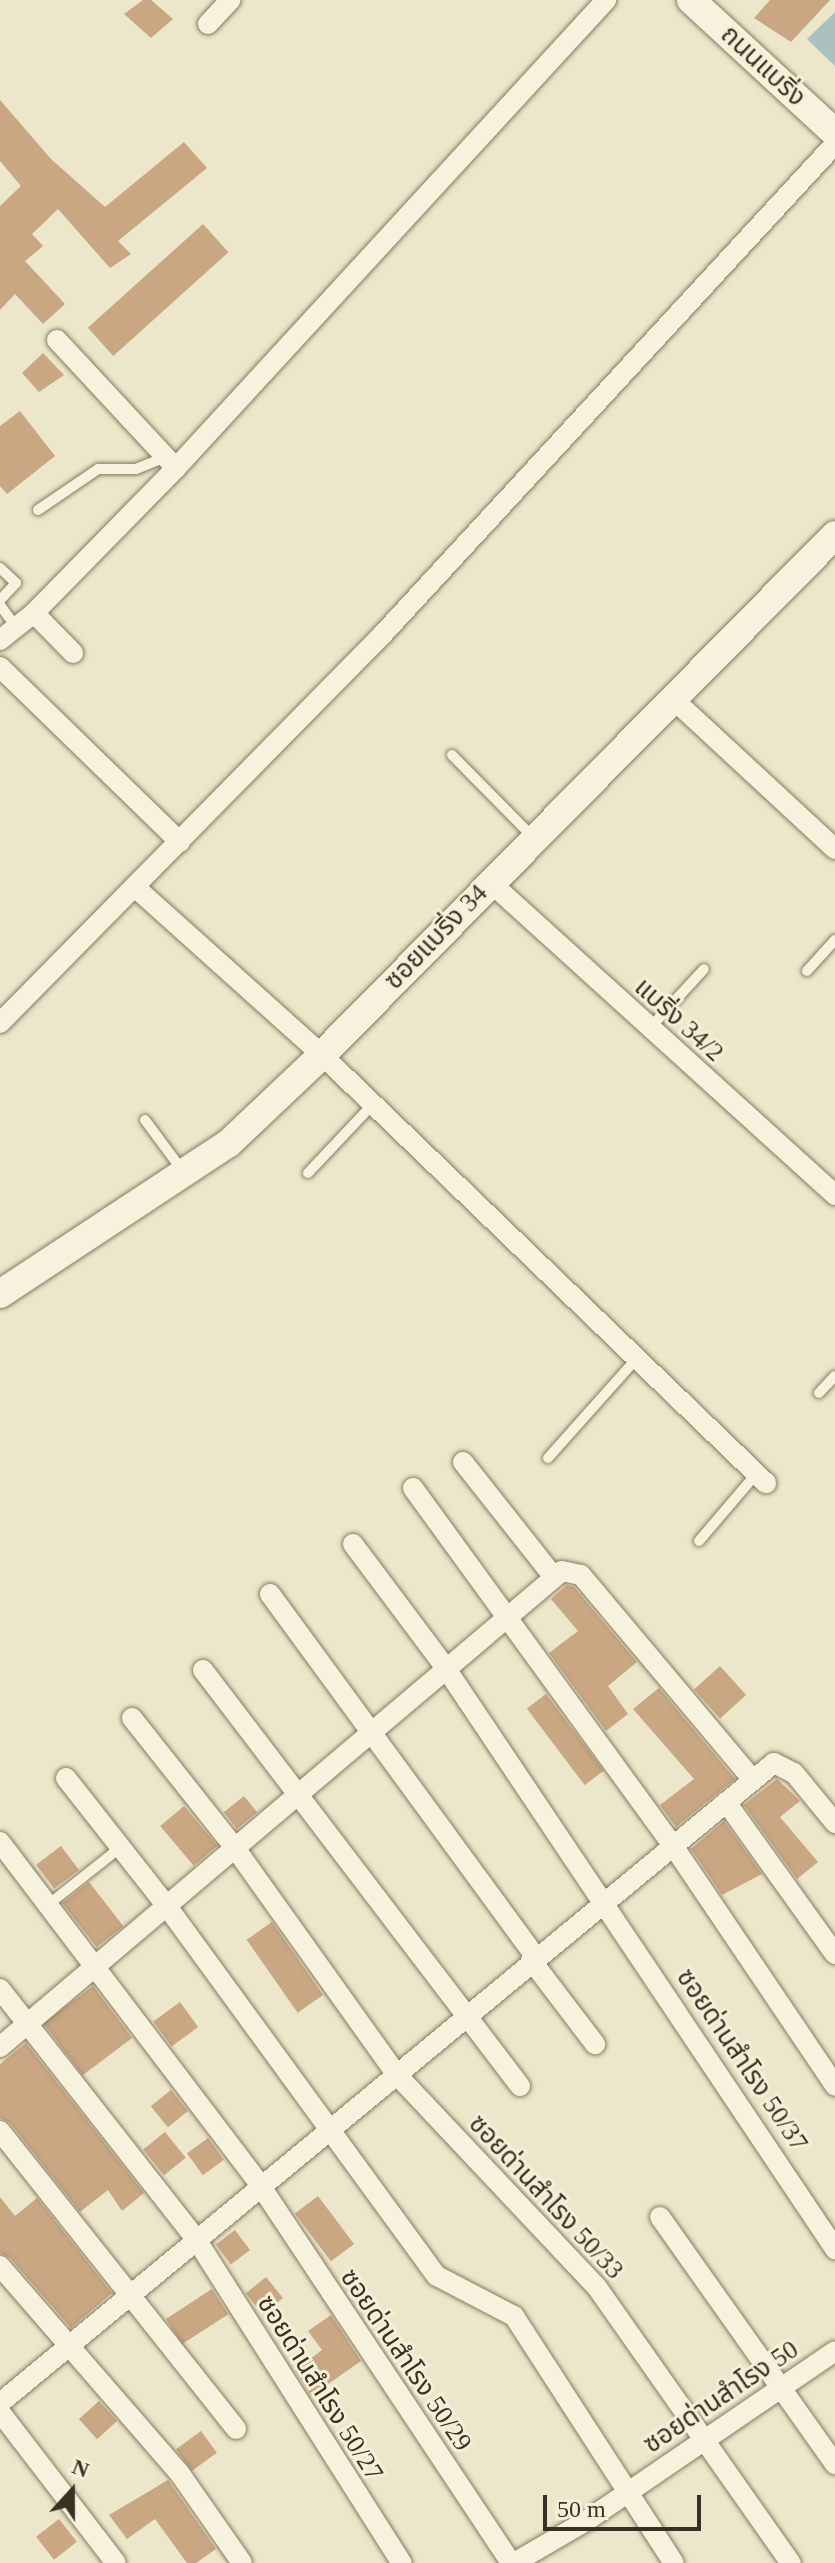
<!DOCTYPE html>
<meta charset="utf-8">
<style>
body{margin:0}
#map{position:relative;width:835px;height:2563px;overflow:hidden;background:#ece6ca;font-family:"Times New Roman","Noto Sans Thai",serif}
div>[style]{position:absolute}
.water>*{inset:0;background:#aac1bd}
.building>*{inset:0;background:#c8a782;transform-origin:0 0}
.roads{filter:drop-shadow(0 0 2px #887a5f) drop-shadow(0 0 2px #887a5f)}
.lane>*{height:10px;margin:-5px;padding:0 5px;transform-origin:5px;border-radius:5px;background:#f7f2dd}
.street>*{height:20px;margin:-10px;padding:0 10px;transform-origin:10px;border-radius:10px;background:#f7f2dd}
.secondary>*{height:28px;margin:-14px;padding:0 14px;transform-origin:14px;border-radius:14px;background:#f7f2dd}
span{translate:-50% -50%;white-space:nowrap;text-align:center;line-height:1.15;-webkit-text-stroke:6px #f4efd9;paint-order:stroke}
.street-label{font-size:26px;color:#3a3022}
.north{position:absolute;left:32px;top:2451px;width:80px;height:80px;-webkit-text-stroke:6px #f4efd9;paint-order:stroke;rotate:21deg;font-size:22px;font-weight:700;line-height:32px;text-align:center;color:#3a3022}
.north::after{content:'';display:block;margin:auto;width:28px;height:36px;background:#3a3022;clip-path:polygon(50% 0,100% 100%,50% 72%,0 100%)}
.scale{position:absolute;left:543px;top:2495px;width:158px;height:36px;box-sizing:border-box;border:4px solid #3a3022;border-top:0;padding-left:10px;font-size:24px;line-height:28px;white-space:nowrap;color:#3a3022;-webkit-text-stroke:6px #f4efd9;paint-order:stroke}
</style>
<div id="map">
<div class="water">
<div style="clip-path:polygon(835px 12px,835px 66px,807px 39px)"></div>
</div>
<div class="building">
<div style="clip-path:polygon(143px 0,151px 0,173px 19px,151px 38px,124px 14px)"></div>
<div style="clip-path:polygon(770px 0,830px 0,791px 42px,754px 18px)"></div>
<div style="clip-path:polygon(0 100px,51px 159px,105px 207px,184px 142px,207px 168px,118px 241px,131px 254px,110px 268px,58px 209px,32px 234px,43px 246px,25px 261px,65px 304px,43px 324px,15px 294px,0 310px,0 206px,21px 186px,0 161px)"></div>
<div style="left:203px;top:224px;width:38px;height:155px;rotate:48deg"></div>
<div style="clip-path:polygon(43px 353px,64px 375px,39px 392px,22px 373px)"></div>
<div style="clip-path:polygon(20px 411px,55px 456px,7px 494px,0 486px,0 426px)"></div>
<div style="clip-path:polygon(567px 1585px,574px 1587px,637px 1662px,608px 1686px,628px 1714px,606px 1731px,549px 1653px,578px 1631px,551px 1599px)"></div>
<div style="left:720px;top:1666px;width:39px;height:35px;rotate:48deg"></div>
<div style="clip-path:polygon(659px 1688px,735px 1779px,676px 1827px,660px 1805px,694px 1779px,633px 1709px)"></div>
<div style="left:546px;top:1694px;width:96px;height:24px;rotate:53deg"></div>
<div style="clip-path:polygon(777px 1779px,800px 1801px,780px 1817px,818px 1862px,797px 1879px,744px 1805px)"></div>
<div style="left:244px;top:1796px;width:21px;height:26px;rotate:51deg"></div>
<div style="left:184px;top:1806px;width:52px;height:31px;rotate:50deg"></div>
<div style="clip-path:polygon(724px 1821px,762px 1874px,722px 1895px,691px 1849px)"></div>
<div style="left:61px;top:1846px;width:30px;height:31px;rotate:53deg"></div>
<div style="left:89px;top:1882px;width:56px;height:34px;rotate:52deg"></div>
<div style="left:272px;top:1922px;width:89px;height:31px;rotate:55deg"></div>
<div style="left:93px;top:1986px;width:65px;height:62px;rotate:53deg"></div>
<div style="left:180px;top:2002px;width:31px;height:33px;rotate:54deg"></div>
<div style="clip-path:polygon(26px 2043px,144px 2193px,122px 2211px,108px 2190px,80px 2212px,10px 2123px,0 2118px,0 2064px)"></div>
<div style="left:171px;top:2090px;width:27px;height:26px;rotate:51deg"></div>
<div style="left:165px;top:2132px;width:33px;height:28px;rotate:51deg"></div>
<div style="left:208px;top:2138px;width:27px;height:26px;rotate:54deg"></div>
<div style="left:318px;top:2196px;width:60px;height:29px;rotate:53deg"></div>
<div style="clip-path:polygon(0 2197px,15px 2216px,37px 2198px,112px 2293px,71px 2328px,10px 2258px,0 2253px)"></div>
<div style="left:235px;top:2230px;width:25px;height:24px;rotate:53deg"></div>
<div style="left:266px;top:2277px;width:27px;height:26px;rotate:51deg"></div>
<div style="left:212px;top:2289px;width:30px;height:55px;rotate:57deg"></div>
<div style="clip-path:polygon(331px 2315px,361px 2361px,311px 2396px,295px 2370px,322px 2350px,308px 2331px)"></div>
<div style="left:99px;top:2401px;width:27px;height:27px;rotate:48deg"></div>
<div style="left:201px;top:2431px;width:27px;height:31px;rotate:54deg"></div>
<div style="clip-path:polygon(168px 2480px,216px 2549px,196px 2563px,187px 2563px,155px 2519px,127px 2539px,109px 2515px)"></div>
<div style="left:59px;top:2519px;width:29px;height:29px;rotate:52deg"></div>
</div>
<div class="roads">
<div class="lane">
<div style="left:38px;top:510px;width:73px;rotate:-34.3deg"></div>
<div style="left:98px;top:469px;width:38px"></div>
<div style="left:136px;top:469px;width:31px;rotate:-22deg"></div>
<div style="left:0;top:568px;width:22px;rotate:43deg"></div>
<div style="left:16px;top:583px;width:23px;rotate:133deg"></div>
<div style="left:0;top:605px;width:27px;rotate:54deg"></div>
<div style="left:452px;top:755px;width:114px;rotate:45.4deg"></div>
<div style="left:807px;top:971px;width:42px;rotate:-47.9deg"></div>
<div style="left:649px;top:1029px;width:81px;rotate:-47.5deg"></div>
<div style="left:145px;top:1120px;width:62px;rotate:53.5deg"></div>
<div style="left:308px;top:1173px;width:95px;rotate:-46.7deg"></div>
<div style="left:819px;top:1393px;width:23px;rotate:-47deg"></div>
<div style="left:548px;top:1458px;width:134px;rotate:-48.3deg"></div>
<div style="left:699px;top:1541px;width:88px;rotate:-49.6deg"></div>
<div style="left:49px;top:1904px;width:92px;rotate:-38.4deg"></div>
</div>
<div class="street">
<div style="left:208px;top:24px;width:33px;rotate:-47deg"></div>
<div style="left:57px;top:340px;width:175px;rotate:47.1deg"></div>
<div style="left:34px;top:613px;width:56px;rotate:45.7deg"></div>
<div style="left:0;top:640px;width:43px;rotate:-38.5deg"></div>
<div style="left:34px;top:613px;width:203px;rotate:-45.6deg"></div>
<div style="left:176px;top:468px;width:636px;rotate:-47.42deg"></div>
<div style="left:0;top:667px;width:251px;rotate:44.2deg"></div>
<div style="left:673px;top:699px;width:221px;rotate:42.8deg"></div>
<div style="left:490px;top:882px;width:466px;rotate:42.2deg"></div>
<div style="left:136px;top:888px;width:250px;rotate:41.9deg"></div>
<div style="left:322px;top:1055px;width:617px;rotate:43.95deg"></div>
<div style="left:0;top:1023px;width:546px;rotate:-45.45deg"></div>
<div style="left:383px;top:634px;width:667px;rotate:-47.31deg"></div>
<div style="left:463px;top:1462px;width:145px;rotate:51.7deg"></div>
<div style="left:413px;top:1488px;width:444px;rotate:54deg"></div>
<div style="left:674px;top:1847px;width:288px;rotate:56deg"></div>
<div style="left:353px;top:1544px;width:154px;rotate:53.2deg"></div>
<div style="left:445px;top:1667px;width:701px;rotate:56.17deg"></div>
<div style="left:270px;top:1594px;width:450px;rotate:53.8deg"></div>
<div style="left:203px;top:1670px;width:523px;rotate:52.69deg"></div>
<div style="left:132px;top:1718px;width:166px;rotate:51.6deg"></div>
<div style="left:235px;top:1848px;width:277px;rotate:54.5deg"></div>
<div style="left:396px;top:2074px;width:291px;rotate:46.7deg"></div>
<div style="left:596px;top:2286px;width:339px;rotate:54.9deg"></div>
<div style="left:66px;top:1778px;width:162px;rotate:51.8deg"></div>
<div style="left:166px;top:1905px;width:459px;rotate:53.9deg"></div>
<div style="left:437px;top:2276px;width:87px;rotate:27.5deg"></div>
<div style="left:514px;top:2316px;width:294px;rotate:57.1deg"></div>
<div style="left:726px;top:1802px;width:187px;rotate:54.4deg"></div>
<div style="left:0;top:1842px;width:430px;rotate:52.8deg"></div>
<div style="left:260px;top:2185px;width:454px;rotate:56.4deg"></div>
<div style="left:531px;top:1960px;width:106px;rotate:52.7deg"></div>
<div style="left:0;top:1989px;width:318px;rotate:51.9deg"></div>
<div style="left:196px;top:2239px;width:384px;rotate:57.6deg"></div>
<div style="left:0;top:2047px;width:736px;rotate:-40.26deg"></div>
<div style="left:562px;top:1571px;width:19px;rotate:12deg"></div>
<div style="left:581px;top:1575px;width:266px;rotate:50deg"></div>
<div style="left:0;top:2131px;width:380px;rotate:51.6deg"></div>
<div style="left:660px;top:2217px;width:303px;rotate:54.7deg"></div>
<div style="left:0;top:2266px;width:275px;rotate:49.1deg"></div>
<div style="left:180px;top:2474px;width:108px;rotate:55.1deg"></div>
<div style="left:0;top:2403px;width:1004px;rotate:-39.59deg"></div>
<div style="left:774px;top:1763px;width:22px;rotate:27deg"></div>
<div style="left:794px;top:1773px;width:65px;rotate:50.6deg"></div>
<div style="left:0;top:2412px;width:190px;rotate:52.5deg"></div>
<div style="left:514px;top:2563px;width:83px;rotate:-30.3deg"></div>
<div style="left:586px;top:2521px;width:301px;rotate:-34.3deg"></div>
</div>
<div class="secondary">
<div style="left:691px;top:0;width:196px;rotate:42.7deg"></div>
<div style="left:0;top:1294px;width:274px;rotate:-33.4deg"></div>
<div style="left:229px;top:1143px;width:128px;rotate:-43.4deg"></div>
<div style="left:322px;top:1055px;width:730px;rotate:-45.39deg"></div>
</div>
</div>
<div class="street-label">
<span style="left:763px;top:66px;rotate:43deg">ถนนแบริ่ง</span>
<span style="left:436px;top:937px;rotate:-46deg">ซอยแบริ่ง 34</span>
<span style="left:679px;top:1020px;rotate:42deg">แบริ่ง 34/2</span>
<span style="left:742px;top:2060px;rotate:56deg">ซอยด่านสำโรง 50/37</span>
<span style="left:546px;top:2197px;rotate:47deg">ซอยด่านสำโรง 50/33</span>
<span style="left:406px;top:2360px;rotate:56deg">ซอยด่านสำโรง 50/29</span>
<span style="left:320px;top:2388px;rotate:58deg">ซอยด่านสำโรง 50/27</span>
<span style="left:721px;top:2397px;rotate:-34deg">ซอยด่านสำโรง 50</span>
</div>
<div class="north">N</div>
<div class="scale">50 m</div>
</div>
